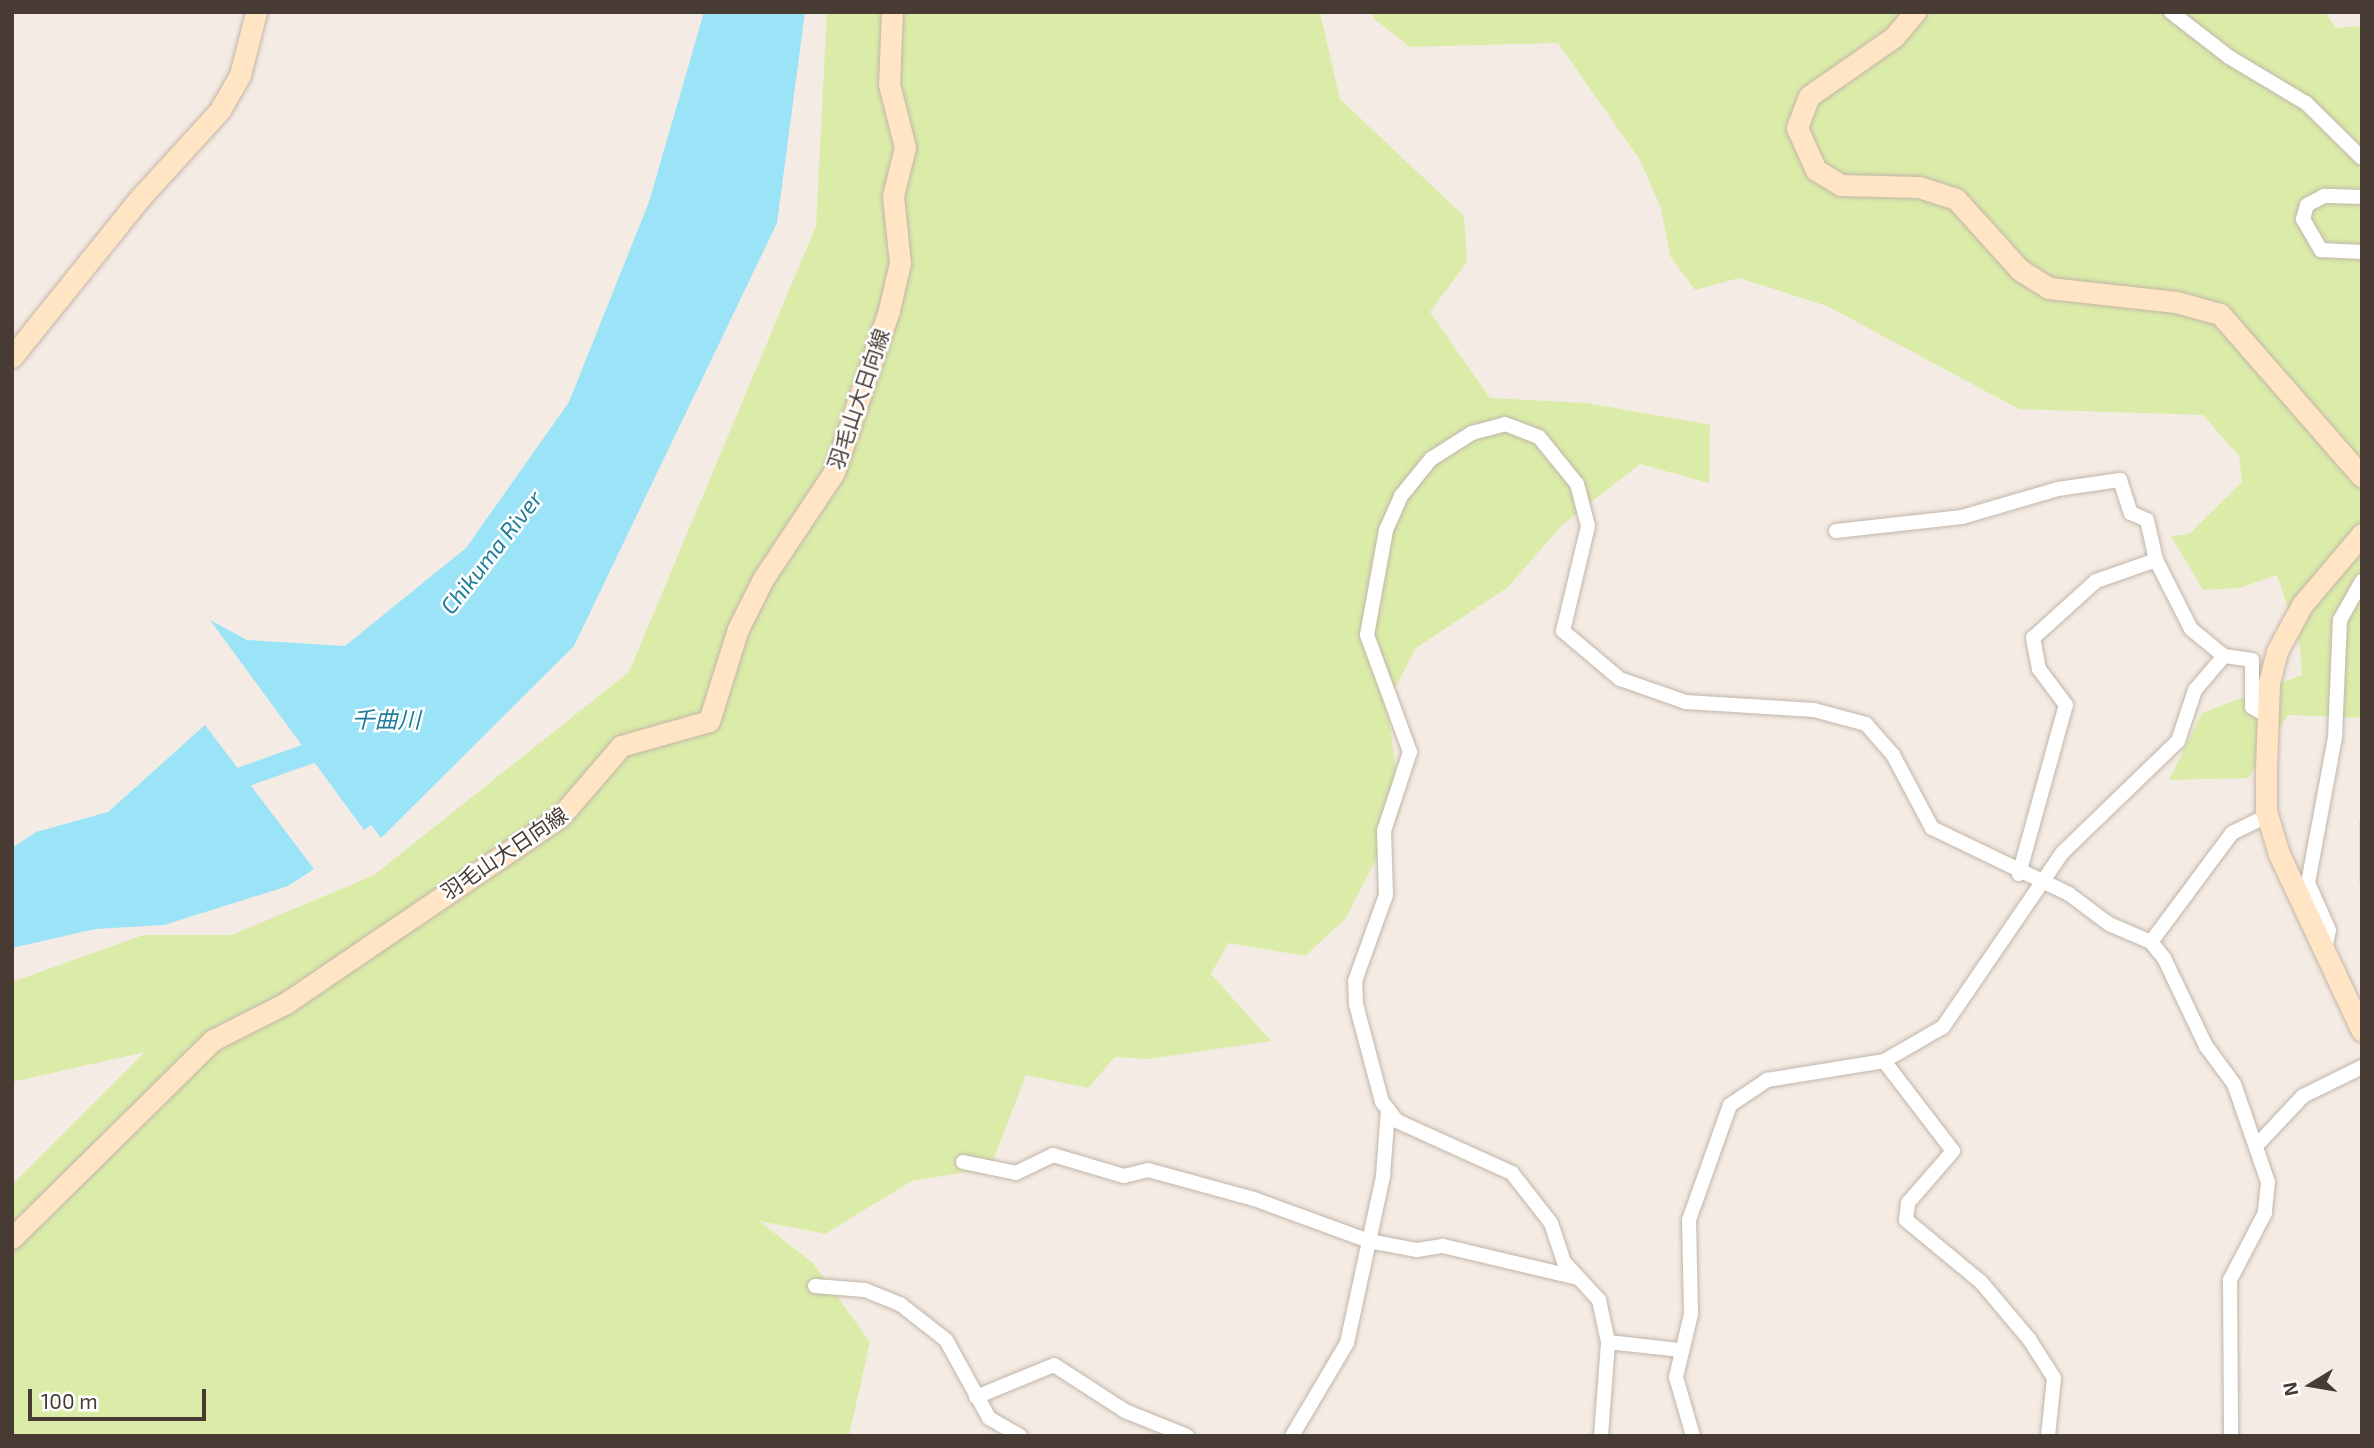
<!DOCTYPE html>
<meta charset="utf-8">
<style>
body{margin:0}
#map{position:relative;width:2374px;height:1448px;overflow:hidden;background:#f4ece4;font-family:"Exo 2","Noto Sans JP",sans-serif}
div>[style]{position:absolute}
.green>*{inset:0;background:#dbeca9}
.water>*{inset:0;background:#9be3f6}
.stream>*{height:3.5px;margin:-1.75px;padding:0 1.75px;transform-origin:1.75px;border-radius:1.75px;background:#9be3f6}
.river>*{height:21px;margin:-10.5px;padding:0 10.5px;transform-origin:10.5px;border-radius:10.5px;background:#9be3f6}
.roads{filter:drop-shadow(0 0 2px #c3b5a9) drop-shadow(0 0 2px #c3b5a9)}
.street>*{height:14px;margin:-7px;padding:0 7px;transform-origin:7px;border-radius:7px;background:#fff}
.secondary>*{height:21px;margin:-10.5px;padding:0 10.5px;transform-origin:10.5px;border-radius:10.5px;background:#ffe5c3}
span{translate:-50% -50%;white-space:nowrap;text-align:center;line-height:1.15;-webkit-text-stroke:5px #fff;paint-order:stroke}
.street-label{font-size:21px;color:#473b34}
.water-label{font-size:23px;color:#207e9a;font-style:italic}
.frame{position:absolute;inset:0;border:14px solid #473b34;pointer-events:none}
.north{position:absolute;left:2276px;top:1350px;width:70px;height:70px;-webkit-text-stroke:5px #fff;paint-order:stroke;rotate:259deg;font-size:19px;font-weight:700;line-height:28px;text-align:center;color:#473b34}
.north::after{content:'';display:block;margin:auto;width:24px;height:32px;background:#473b34;clip-path:polygon(50% 0,100% 100%,50% 72%,0 100%)}
.scale{position:absolute;left:28px;top:1389px;width:178px;height:32px;box-sizing:border-box;border:4px solid #473b34;border-top:0;padding-left:9px;font-size:21px;line-height:24px;white-space:nowrap;color:#473b34;-webkit-text-stroke:5px #fff;paint-order:stroke}
</style>
<div id="map">
<div class="green">
<div style="clip-path:polygon(827px 12px,1320px 12px,1340px 99px,1464px 216px,1467px 262px,1430px 312px,1490px 398px,1587px 403px,1710px 425px,1709px 483px,1640px 464px,1562px 525px,1508px 587px,1416px 648px,1387px 703px,1401px 810px,1346px 918px,1305px 956px,1228px 943px,1211px 974px,1271px 1041px,1148px 1059px,1115px 1057px,1088px 1088px,1026px 1075px,990px 1168px,912px 1181px,825px 1234px,759px 1221px,813px 1263px,870px 1342px,849px 1436px,12px 1436px,12px 1185px,145px 1052px,12px 1082px,12px 982px,143px 935px,232px 935px,374px 875px,629px 672px,816px 226px)"></div>
<div style="clip-path:polygon(1374px 12px,2325px 12px,2336px 28px,2362px 26px,2362px 718px,2288px 715px,2248px 778px,2169px 780px,2202px 713px,2302px 675px,2300px 645px,2277px 575px,2239px 588px,2203px 590px,2171px 536px,2189px 534px,2242px 482px,2239px 456px,2203px 415px,2019px 409px,1827px 306px,1739px 278px,1695px 290px,1670px 256px,1661px 208px,1640px 160px,1558px 43px,1410px 47px,1373px 18px)"></div>
</div>
<div class="water">
<div style="clip-path:polygon(704px 12px,805px 12px,777px 223px,574px 646px,381px 838px,371px 825px,364px 830px,210px 620px,247px 640px,345px 646px,466px 548px,569px 402px,649px 202px)"></div>
<div style="clip-path:polygon(205px 725px,314px 869px,288px 886px,164px 925px,95px 929px,12px 948px,12px 848px,36px 832px,108px 812px)"></div>
</div>
<div class="stream">
<div style="left:2362px;top:821px;width:61px;rotate:90deg"></div>
</div>
<div class="river">
<div style="left:216px;top:786px;width:107px;rotate:-19.6deg"></div>
<div style="left:317px;top:750px;width:18px;rotate:-47deg"></div>
</div>
<div class="roads">
<div class="street">
<div style="left:2171px;top:12px;width:73px;rotate:37.8deg"></div>
<div style="left:2229px;top:57px;width:90px;rotate:30.9deg"></div>
<div style="left:2306px;top:103px;width:78px;rotate:44.5deg"></div>
<div style="left:2362px;top:197px;width:38px;rotate:-178deg"></div>
<div style="left:2324px;top:196px;width:19px;rotate:152deg"></div>
<div style="left:2307px;top:205px;width:15px;rotate:106deg"></div>
<div style="left:2303px;top:219px;width:36px;rotate:60deg"></div>
<div style="left:2321px;top:250px;width:41px;rotate:2.8deg"></div>
<div style="left:1836px;top:531px;width:127px;rotate:-6.3deg"></div>
<div style="left:1962px;top:517px;width:100px;rotate:-16.3deg"></div>
<div style="left:2058px;top:489px;width:63px;rotate:-8.3deg"></div>
<div style="left:2120px;top:480px;width:35px;rotate:72deg"></div>
<div style="left:2131px;top:513px;width:17px;rotate:24deg"></div>
<div style="left:2147px;top:520px;width:41px;rotate:77.3deg"></div>
<div style="left:2156px;top:560px;width:77px;rotate:63.1deg"></div>
<div style="left:2191px;top:629px;width:43px;rotate:39.3deg"></div>
<div style="left:2224px;top:656px;width:28px;rotate:8deg"></div>
<div style="left:2252px;top:660px;width:47px;rotate:90deg"></div>
<div style="left:2252px;top:707px;width:16px;rotate:30deg"></div>
<div style="left:2019px;top:874px;width:175px;rotate:-74.5deg"></div>
<div style="left:2066px;top:705px;width:45px;rotate:-126.9deg"></div>
<div style="left:2039px;top:669px;width:32px;rotate:-101deg"></div>
<div style="left:2033px;top:638px;width:85px;rotate:-42.1deg"></div>
<div style="left:2096px;top:581px;width:64px;rotate:-19.3deg"></div>
<div style="left:2151px;top:942px;width:136px;rotate:-53.4deg"></div>
<div style="left:2232px;top:833px;width:39px;rotate:-26deg"></div>
<div style="left:2325px;top:950px;width:20px;rotate:-79deg"></div>
<div style="left:2329px;top:930px;width:51px;rotate:-114.1deg"></div>
<div style="left:2308px;top:883px;width:147px;rotate:-79.5deg"></div>
<div style="left:2335px;top:738px;width:118px;rotate:-87.6deg"></div>
<div style="left:2340px;top:620px;width:45px;rotate:-60.6deg"></div>
<div style="left:1884px;top:1061px;width:113px;rotate:52.5deg"></div>
<div style="left:1953px;top:1151px;width:69px;rotate:130.9deg"></div>
<div style="left:1908px;top:1203px;width:17px;rotate:97deg"></div>
<div style="left:1906px;top:1220px;width:97px;rotate:39.6deg"></div>
<div style="left:1981px;top:1282px;width:75px;rotate:49.9deg"></div>
<div style="left:2029px;top:1339px;width:46px;rotate:57.3deg"></div>
<div style="left:2054px;top:1378px;width:58px;rotate:95.9deg"></div>
<div style="left:2257px;top:1145px;width:67px;rotate:-46.8deg"></div>
<div style="left:2303px;top:1096px;width:66px;rotate:-26.2deg"></div>
<div style="left:963px;top:1162px;width:54px;rotate:11.7deg"></div>
<div style="left:1016px;top:1173px;width:41px;rotate:-25.9deg"></div>
<div style="left:1053px;top:1155px;width:74px;rotate:16.5deg"></div>
<div style="left:1124px;top:1176px;width:25px;rotate:-14deg"></div>
<div style="left:1148px;top:1170px;width:110px;rotate:15.3deg"></div>
<div style="left:1254px;top:1199px;width:122px;rotate:20.1deg"></div>
<div style="left:1369px;top:1241px;width:49px;rotate:10.6deg"></div>
<div style="left:1417px;top:1250px;width:26px;rotate:-9deg"></div>
<div style="left:1443px;top:1246px;width:139px;rotate:13.3deg"></div>
<div style="left:815px;top:1286px;width:50px;rotate:4.6deg"></div>
<div style="left:865px;top:1290px;width:38px;rotate:22deg"></div>
<div style="left:900px;top:1304px;width:58px;rotate:38deg"></div>
<div style="left:946px;top:1340px;width:89px;rotate:61.1deg"></div>
<div style="left:989px;top:1418px;width:36px;rotate:30deg"></div>
<div style="left:1608px;top:1342px;width:71px;rotate:6.4deg"></div>
<div style="left:976px;top:1397px;width:84px;rotate:-22.3deg"></div>
<div style="left:1054px;top:1365px;width:85px;rotate:32.9deg"></div>
<div style="left:1125px;top:1411px;width:67px;rotate:22deg"></div>
<div style="left:1292px;top:1436px;width:108px;rotate:-59.4deg"></div>
<div style="left:1347px;top:1343px;width:171px;rotate:-77.8deg"></div>
<div style="left:1383px;top:1176px;width:67px;rotate:-85.7deg"></div>
<div style="left:1601px;top:1436px;width:94px;rotate:-85.7deg"></div>
<div style="left:1608px;top:1342px;width:43px;rotate:-102.1deg"></div>
<div style="left:1599px;top:1300px;width:52px;rotate:-132.6deg"></div>
<div style="left:1564px;top:1262px;width:41px;rotate:-108.4deg"></div>
<div style="left:1551px;top:1223px;width:63px;rotate:-128deg"></div>
<div style="left:1512px;top:1173px;width:126px;rotate:-155.7deg"></div>
<div style="left:1397px;top:1121px;width:24px;rotate:-128deg"></div>
<div style="left:1382px;top:1102px;width:101px;rotate:-104.9deg"></div>
<div style="left:1356px;top:1004px;width:23px;rotate:-92deg"></div>
<div style="left:1355px;top:981px;width:91px;rotate:-70.2deg"></div>
<div style="left:1386px;top:895px;width:64px;rotate:-91.8deg"></div>
<div style="left:1384px;top:831px;width:83px;rotate:-71.8deg"></div>
<div style="left:1410px;top:752px;width:125px;rotate:-110.2deg"></div>
<div style="left:1367px;top:635px;width:107px;rotate:-79.7deg"></div>
<div style="left:1386px;top:530px;width:37px;rotate:-66deg"></div>
<div style="left:1401px;top:496px;width:48px;rotate:-51deg"></div>
<div style="left:1431px;top:459px;width:49px;rotate:-32.4deg"></div>
<div style="left:1472px;top:433px;width:34px;rotate:-15deg"></div>
<div style="left:1505px;top:424px;width:36px;rotate:21deg"></div>
<div style="left:1539px;top:437px;width:60px;rotate:51deg"></div>
<div style="left:1577px;top:484px;width:43px;rotate:75.3deg"></div>
<div style="left:1588px;top:526px;width:108px;rotate:103.4deg"></div>
<div style="left:1563px;top:631px;width:75px;rotate:40.1deg"></div>
<div style="left:1620px;top:679px;width:70px;rotate:19.2deg"></div>
<div style="left:1686px;top:702px;width:128px;rotate:3.6deg"></div>
<div style="left:1814px;top:710px;width:54px;rotate:15.1deg"></div>
<div style="left:1866px;top:724px;width:41px;rotate:48.9deg"></div>
<div style="left:1893px;top:755px;width:83px;rotate:61.9deg"></div>
<div style="left:1932px;top:828px;width:152px;rotate:25.7deg"></div>
<div style="left:2069px;top:894px;width:50px;rotate:36.9deg"></div>
<div style="left:2109px;top:924px;width:46px;rotate:23.2deg"></div>
<div style="left:2151px;top:942px;width:21px;rotate:51deg"></div>
<div style="left:2164px;top:958px;width:98px;rotate:64.5deg"></div>
<div style="left:2206px;top:1046px;width:47px;rotate:53.6deg"></div>
<div style="left:2234px;top:1084px;width:104px;rotate:70.9deg"></div>
<div style="left:2268px;top:1182px;width:31px;rotate:96deg"></div>
<div style="left:2265px;top:1213px;width:76px;rotate:117.6deg"></div>
<div style="left:2230px;top:1280px;width:156px;rotate:89.6deg"></div>
<div style="left:1693px;top:1436px;width:61px;rotate:-106.1deg"></div>
<div style="left:1676px;top:1377px;width:65px;rotate:-76.6deg"></div>
<div style="left:1691px;top:1314px;width:94px;rotate:-91.2deg"></div>
<div style="left:1689px;top:1220px;width:122px;rotate:-70.4deg"></div>
<div style="left:1730px;top:1105px;width:45px;rotate:-34deg"></div>
<div style="left:1767px;top:1080px;width:119px;rotate:-9.2deg"></div>
<div style="left:1884px;top:1061px;width:68px;rotate:-30deg"></div>
<div style="left:1943px;top:1027px;width:211px;rotate:-55.6deg"></div>
<div style="left:2062px;top:853px;width:161px;rotate:-44deg"></div>
<div style="left:2178px;top:741px;width:54px;rotate:-71.6deg"></div>
<div style="left:2195px;top:690px;width:45px;rotate:-49.5deg"></div>
</div>
<div class="secondary">
<div style="left:1915px;top:12px;width:33px;rotate:130deg"></div>
<div style="left:1894px;top:37px;width:103px;rotate:145.2deg"></div>
<div style="left:1809px;top:96px;width:34px;rotate:111deg"></div>
<div style="left:1797px;top:128px;width:46px;rotate:65.7deg"></div>
<div style="left:1816px;top:170px;width:29px;rotate:31deg"></div>
<div style="left:1841px;top:185px;width:78px;rotate:1.5deg"></div>
<div style="left:1919px;top:187px;width:39px;rotate:18deg"></div>
<div style="left:1956px;top:199px;width:96px;rotate:48deg"></div>
<div style="left:2020px;top:270px;width:34px;rotate:32deg"></div>
<div style="left:2049px;top:288px;width:128px;rotate:6.3deg"></div>
<div style="left:2176px;top:302px;width:46px;rotate:15.3deg"></div>
<div style="left:2220px;top:314px;width:216px;rotate:48.9deg"></div>
<div style="left:12px;top:357px;width:204px;rotate:-51.2deg"></div>
<div style="left:140px;top:198px;width:119px;rotate:-47.7deg"></div>
<div style="left:220px;top:110px;width:40px;rotate:-60.3deg"></div>
<div style="left:240px;top:75px;width:65px;rotate:-75.7deg"></div>
<div style="left:2362px;top:534px;width:93px;rotate:130.2deg"></div>
<div style="left:2302px;top:605px;width:52px;rotate:118.5deg"></div>
<div style="left:2277px;top:651px;width:33px;rotate:104deg"></div>
<div style="left:2269px;top:683px;width:86px;rotate:92deg"></div>
<div style="left:2266px;top:769px;width:42px;rotate:90deg"></div>
<div style="left:2266px;top:811px;width:45px;rotate:73.2deg"></div>
<div style="left:2279px;top:854px;width:195px;rotate:64.9deg"></div>
<div style="left:12px;top:1238px;width:282px;rotate:-44.6deg"></div>
<div style="left:213px;top:1040px;width:82px;rotate:-26.9deg"></div>
<div style="left:286px;top:1003px;width:331px;rotate:-34.2deg"></div>
<div style="left:560px;top:817px;width:94px;rotate:-49.3deg"></div>
<div style="left:621px;top:746px;width:91px;rotate:-15.9deg"></div>
<div style="left:709px;top:721px;width:96px;rotate:-72.5deg"></div>
<div style="left:738px;top:629px;width:56px;rotate:-63.4deg"></div>
<div style="left:763px;top:579px;width:128px;rotate:-56.4deg"></div>
<div style="left:834px;top:472px;width:171px;rotate:-71.2deg"></div>
<div style="left:889px;top:310px;width:48px;rotate:-76.8deg"></div>
<div style="left:900px;top:263px;width:67px;rotate:-96deg"></div>
<div style="left:893px;top:196px;width:50px;rotate:-76.2deg"></div>
<div style="left:905px;top:147px;width:65px;rotate:-104.3deg"></div>
<div style="left:889px;top:84px;width:72px;rotate:-87.6deg"></div>
</div>
</div>
<div class="street-label">
<span style="left:858px;top:399px;rotate:-71deg">羽毛山大日向線</span>
<span style="left:504px;top:853px;rotate:-34deg">羽毛山大日向線</span>
</div>
<div class="water-label">
<span style="left:491px;top:552px;rotate:-52deg">Chikuma River</span>
<span style="left:386px;top:719px">千曲川</span>
</div>
<div class="frame"></div>
<div class="north">N</div>
<div class="scale">100 m</div>
</div>
